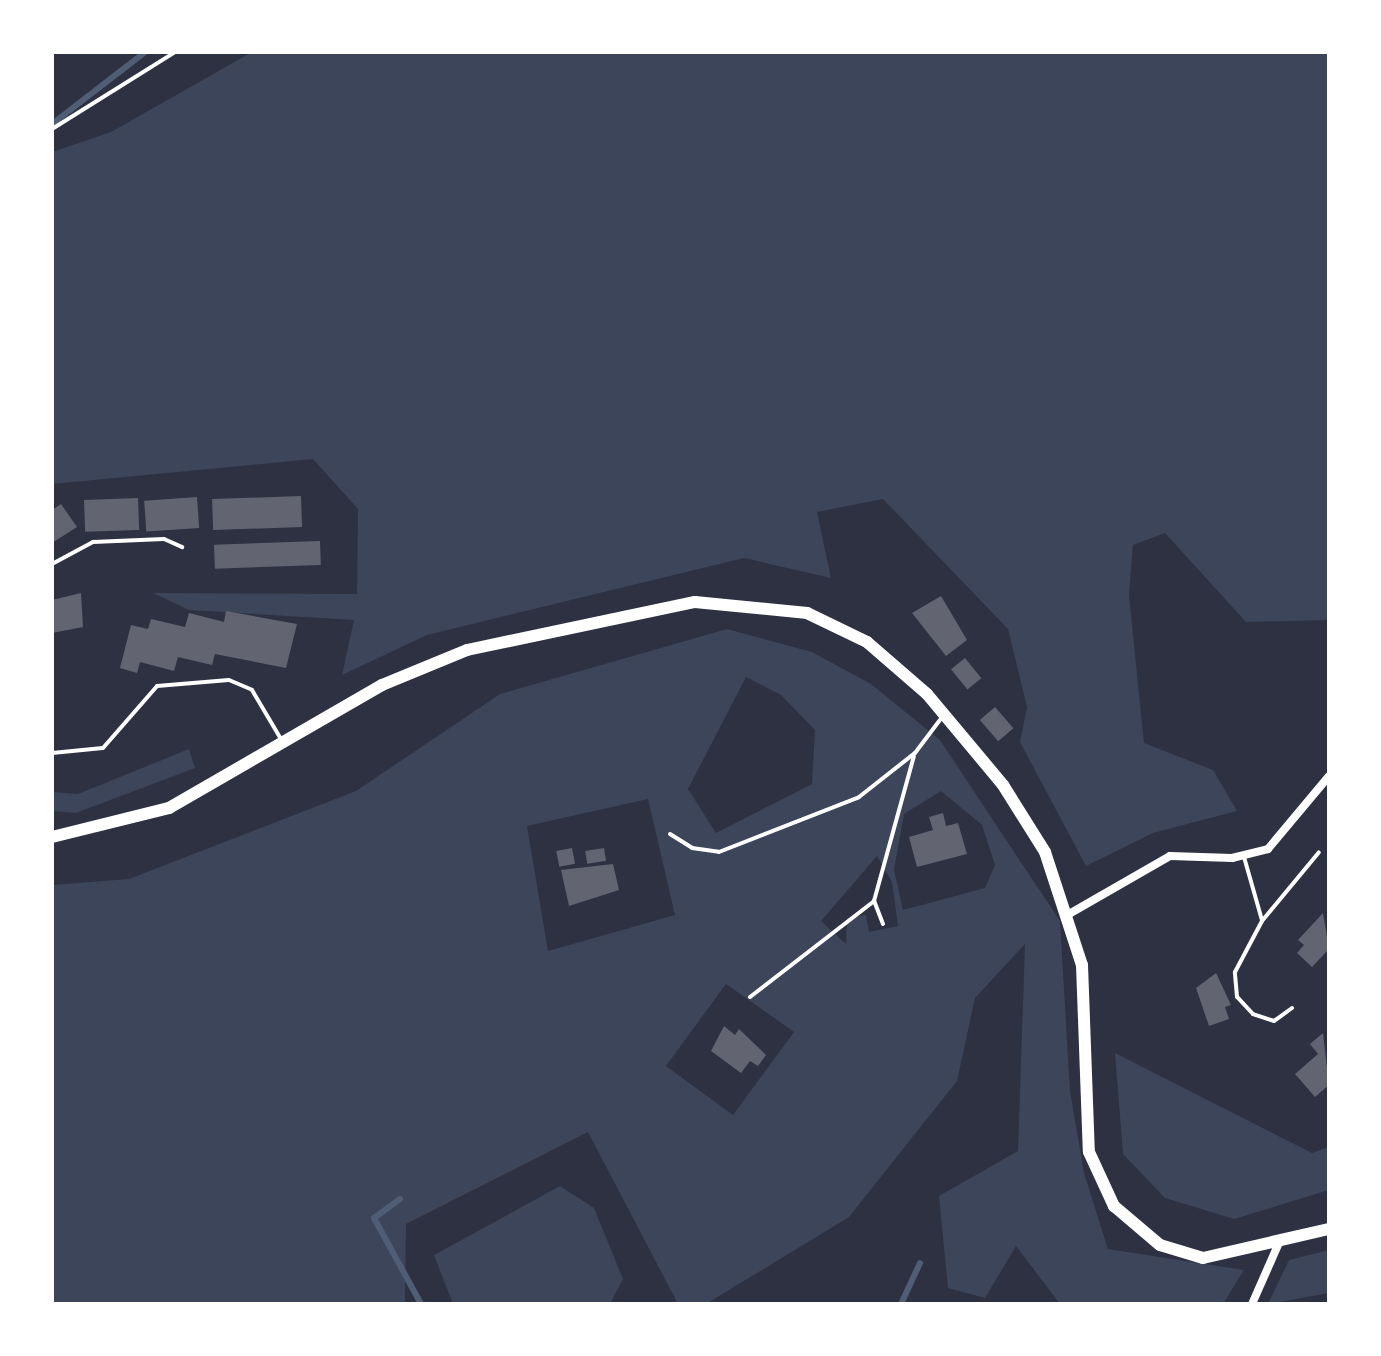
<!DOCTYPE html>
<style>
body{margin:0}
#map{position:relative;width:1381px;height:1356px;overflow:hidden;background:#2d3142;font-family:"DejaVu Sans",sans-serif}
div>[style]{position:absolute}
.green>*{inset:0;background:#3c4559}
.stream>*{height:6px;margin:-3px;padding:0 3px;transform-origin:3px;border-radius:3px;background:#4f5d75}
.building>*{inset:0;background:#626471;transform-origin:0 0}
.service>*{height:4px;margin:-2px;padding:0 2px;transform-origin:2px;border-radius:2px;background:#fff}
.minor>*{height:8px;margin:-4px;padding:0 4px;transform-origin:4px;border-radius:4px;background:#fff}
.secondary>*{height:12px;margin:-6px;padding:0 6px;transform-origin:6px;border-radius:6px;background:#fff}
span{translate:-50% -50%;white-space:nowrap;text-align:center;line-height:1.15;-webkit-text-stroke:7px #fff;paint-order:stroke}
.frame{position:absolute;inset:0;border:54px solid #fff;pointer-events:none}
</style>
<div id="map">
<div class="green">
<div style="clip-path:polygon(252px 52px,1329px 52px,1329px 620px,1246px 622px,1165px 533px,1133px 545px,1129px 595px,1144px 743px,1213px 770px,1237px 811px,1153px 833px,1086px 866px,1020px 742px,1027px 707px,1008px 629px,883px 499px,817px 512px,831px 578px,744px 558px,427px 635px,342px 675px,354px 620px,189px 610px,153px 593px,357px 594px,358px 509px,313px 459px,52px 484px,52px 152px,111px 132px)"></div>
<div style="clip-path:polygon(evenodd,727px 629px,812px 652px,871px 684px,940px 740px,1060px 921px,1070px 1091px,1084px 1173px,1108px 1249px,1244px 1270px,1223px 1304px,1060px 1304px,1016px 1246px,985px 1298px,948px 1288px,939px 1196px,1018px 1151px,1025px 944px,975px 998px,957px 1081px,849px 1217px,706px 1304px,678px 1304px,588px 1132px,406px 1224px,405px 1304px,52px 1304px,52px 885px,129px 879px,356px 791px,500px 694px,727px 629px,746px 677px,781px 695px,815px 730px,812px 784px,716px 833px,688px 789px,746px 677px,727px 629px,941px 791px,982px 825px,995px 865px,985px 888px,903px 910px,894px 870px,904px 814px,941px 791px,727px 629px,648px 799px,675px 915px,548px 951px,527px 826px,648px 799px,727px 629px,877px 856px,892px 882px,898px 926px,869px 932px,866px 915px,847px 918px,846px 944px,821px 921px,877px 856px,727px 629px,726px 984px,794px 1032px,733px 1115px,666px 1066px,726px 984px)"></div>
<div style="clip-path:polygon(189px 749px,195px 768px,76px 813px,52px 811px,52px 792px,78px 794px)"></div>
<div style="clip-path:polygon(1115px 1053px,1312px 1153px,1329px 1147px,1329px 1190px,1234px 1219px,1165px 1198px,1123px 1154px)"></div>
<div style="clip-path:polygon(560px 1186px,594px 1208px,623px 1279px,610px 1304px,453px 1304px,434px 1255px)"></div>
<div style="clip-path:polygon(1329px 1250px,1329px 1293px,1268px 1304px,1289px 1260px)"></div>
</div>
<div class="stream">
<div style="left:52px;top:124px;width:118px;rotate:-37.7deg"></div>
<div style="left:400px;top:1199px;width:32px;rotate:144deg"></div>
<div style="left:374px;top:1218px;width:98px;rotate:61.3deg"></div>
<div style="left:901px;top:1304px;width:45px;rotate:-65.1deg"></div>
</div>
<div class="building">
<div style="left:301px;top:496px;width:31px;height:89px;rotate:88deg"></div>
<div style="left:197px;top:497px;width:31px;height:53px;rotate:86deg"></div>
<div style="left:138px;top:498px;width:32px;height:54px;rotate:88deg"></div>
<div style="clip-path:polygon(61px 504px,77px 527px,52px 543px,52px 510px)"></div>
<div style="left:320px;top:541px;width:24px;height:106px;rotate:88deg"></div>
<div style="clip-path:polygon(81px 593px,83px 627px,52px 633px,52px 600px)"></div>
<div style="clip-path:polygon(941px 596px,967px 640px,946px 656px,912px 613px)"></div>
<div style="clip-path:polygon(226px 611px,297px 624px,286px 668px,215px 654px,212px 665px,178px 657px,174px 671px,140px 662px,137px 673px,120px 668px,131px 625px,148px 629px,151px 619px,185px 627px,189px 613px,224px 622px)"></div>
<div style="left:965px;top:658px;width:26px;height:18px;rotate:51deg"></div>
<div style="left:995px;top:707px;width:28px;height:20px;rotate:49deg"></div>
<div style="clip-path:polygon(943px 813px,946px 826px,958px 823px,967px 854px,917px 867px,909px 837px,933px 830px,929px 817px)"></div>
<div style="left:572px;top:848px;width:16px;height:16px;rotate:79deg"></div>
<div style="left:604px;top:848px;width:13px;height:19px;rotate:81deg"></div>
<div style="clip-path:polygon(613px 864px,619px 890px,569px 906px,561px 870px)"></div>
<div style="clip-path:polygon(1323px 913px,1329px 949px,1312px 967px,1297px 953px,1304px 945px,1298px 940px)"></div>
<div style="clip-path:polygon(1216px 973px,1231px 1005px,1225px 1007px,1229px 1019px,1209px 1026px,1196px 988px)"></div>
<div style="clip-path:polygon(724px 1026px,735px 1035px,739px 1029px,766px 1055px,758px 1066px,750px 1061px,741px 1073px,711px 1051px)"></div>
<div style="clip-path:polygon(1323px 1033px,1329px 1085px,1315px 1097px,1295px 1074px,1318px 1054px,1310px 1044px)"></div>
</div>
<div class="service">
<div style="left:52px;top:129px;width:145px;rotate:-32deg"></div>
<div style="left:52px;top:564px;width:47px;rotate:-28.2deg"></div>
<div style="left:93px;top:542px;width:71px;rotate:-2.4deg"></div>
<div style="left:164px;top:539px;width:20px;rotate:24deg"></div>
<div style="left:52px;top:753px;width:51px;rotate:-5.6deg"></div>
<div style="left:103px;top:748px;width:82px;rotate:-48.9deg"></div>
<div style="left:157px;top:686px;width:72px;rotate:-4.8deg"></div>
<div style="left:229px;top:680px;width:25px;rotate:23deg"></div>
<div style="left:252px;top:690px;width:59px;rotate:59.5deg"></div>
<div style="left:670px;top:834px;width:26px;rotate:32deg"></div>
<div style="left:692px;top:848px;width:27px;rotate:8deg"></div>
<div style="left:719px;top:852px;width:150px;rotate:-21.4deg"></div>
<div style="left:859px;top:797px;width:71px;rotate:-38.2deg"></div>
<div style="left:915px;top:753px;width:46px;rotate:-52.9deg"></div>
<div style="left:1244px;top:857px;width:66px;rotate:74.1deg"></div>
<div style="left:883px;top:924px;width:25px;rotate:-111deg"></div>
<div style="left:874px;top:901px;width:150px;rotate:-74.6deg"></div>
<div style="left:750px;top:997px;width:157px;rotate:-37.7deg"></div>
<div style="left:1292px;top:1008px;width:22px;rotate:144deg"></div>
<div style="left:1274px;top:1021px;width:22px;rotate:-162deg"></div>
<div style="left:1253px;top:1014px;width:23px;rotate:-133deg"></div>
<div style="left:1237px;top:997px;width:25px;rotate:-95deg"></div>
<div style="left:1235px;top:972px;width:58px;rotate:-62.1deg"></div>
<div style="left:1262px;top:921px;width:89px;rotate:-50.4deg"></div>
</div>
<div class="minor">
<div style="left:1069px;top:914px;width:116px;rotate:-29.9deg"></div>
<div style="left:1170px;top:856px;width:62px;rotate:1.8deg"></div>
<div style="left:1232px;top:858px;width:37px;rotate:-14deg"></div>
<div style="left:1268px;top:849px;width:95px;rotate:-50.1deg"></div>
<div style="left:1252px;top:1304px;width:64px;rotate:-66.2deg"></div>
</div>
<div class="secondary">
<div style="left:52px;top:837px;width:121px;rotate:-13.9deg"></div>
<div style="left:169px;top:808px;width:246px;rotate:-30deg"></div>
<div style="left:382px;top:685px;width:92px;rotate:-22.4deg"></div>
<div style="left:467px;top:650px;width:233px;rotate:-11.9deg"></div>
<div style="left:695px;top:602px;width:113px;rotate:5.6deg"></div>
<div style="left:807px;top:613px;width:67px;rotate:25.8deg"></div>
<div style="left:867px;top:642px;width:79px;rotate:40.9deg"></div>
<div style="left:927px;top:694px;width:119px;rotate:50.1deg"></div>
<div style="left:1003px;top:785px;width:79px;rotate:57.9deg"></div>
<div style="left:1045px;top:852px;width:119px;rotate:71.9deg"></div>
<div style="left:1082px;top:965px;width:187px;rotate:87.9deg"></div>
<div style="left:1089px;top:1152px;width:60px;rotate:65.2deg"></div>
<div style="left:1114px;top:1206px;width:60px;rotate:40.3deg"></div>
<div style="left:1160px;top:1245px;width:45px;rotate:16.8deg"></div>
<div style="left:1203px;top:1258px;width:129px;rotate:-13deg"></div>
</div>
<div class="frame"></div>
</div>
